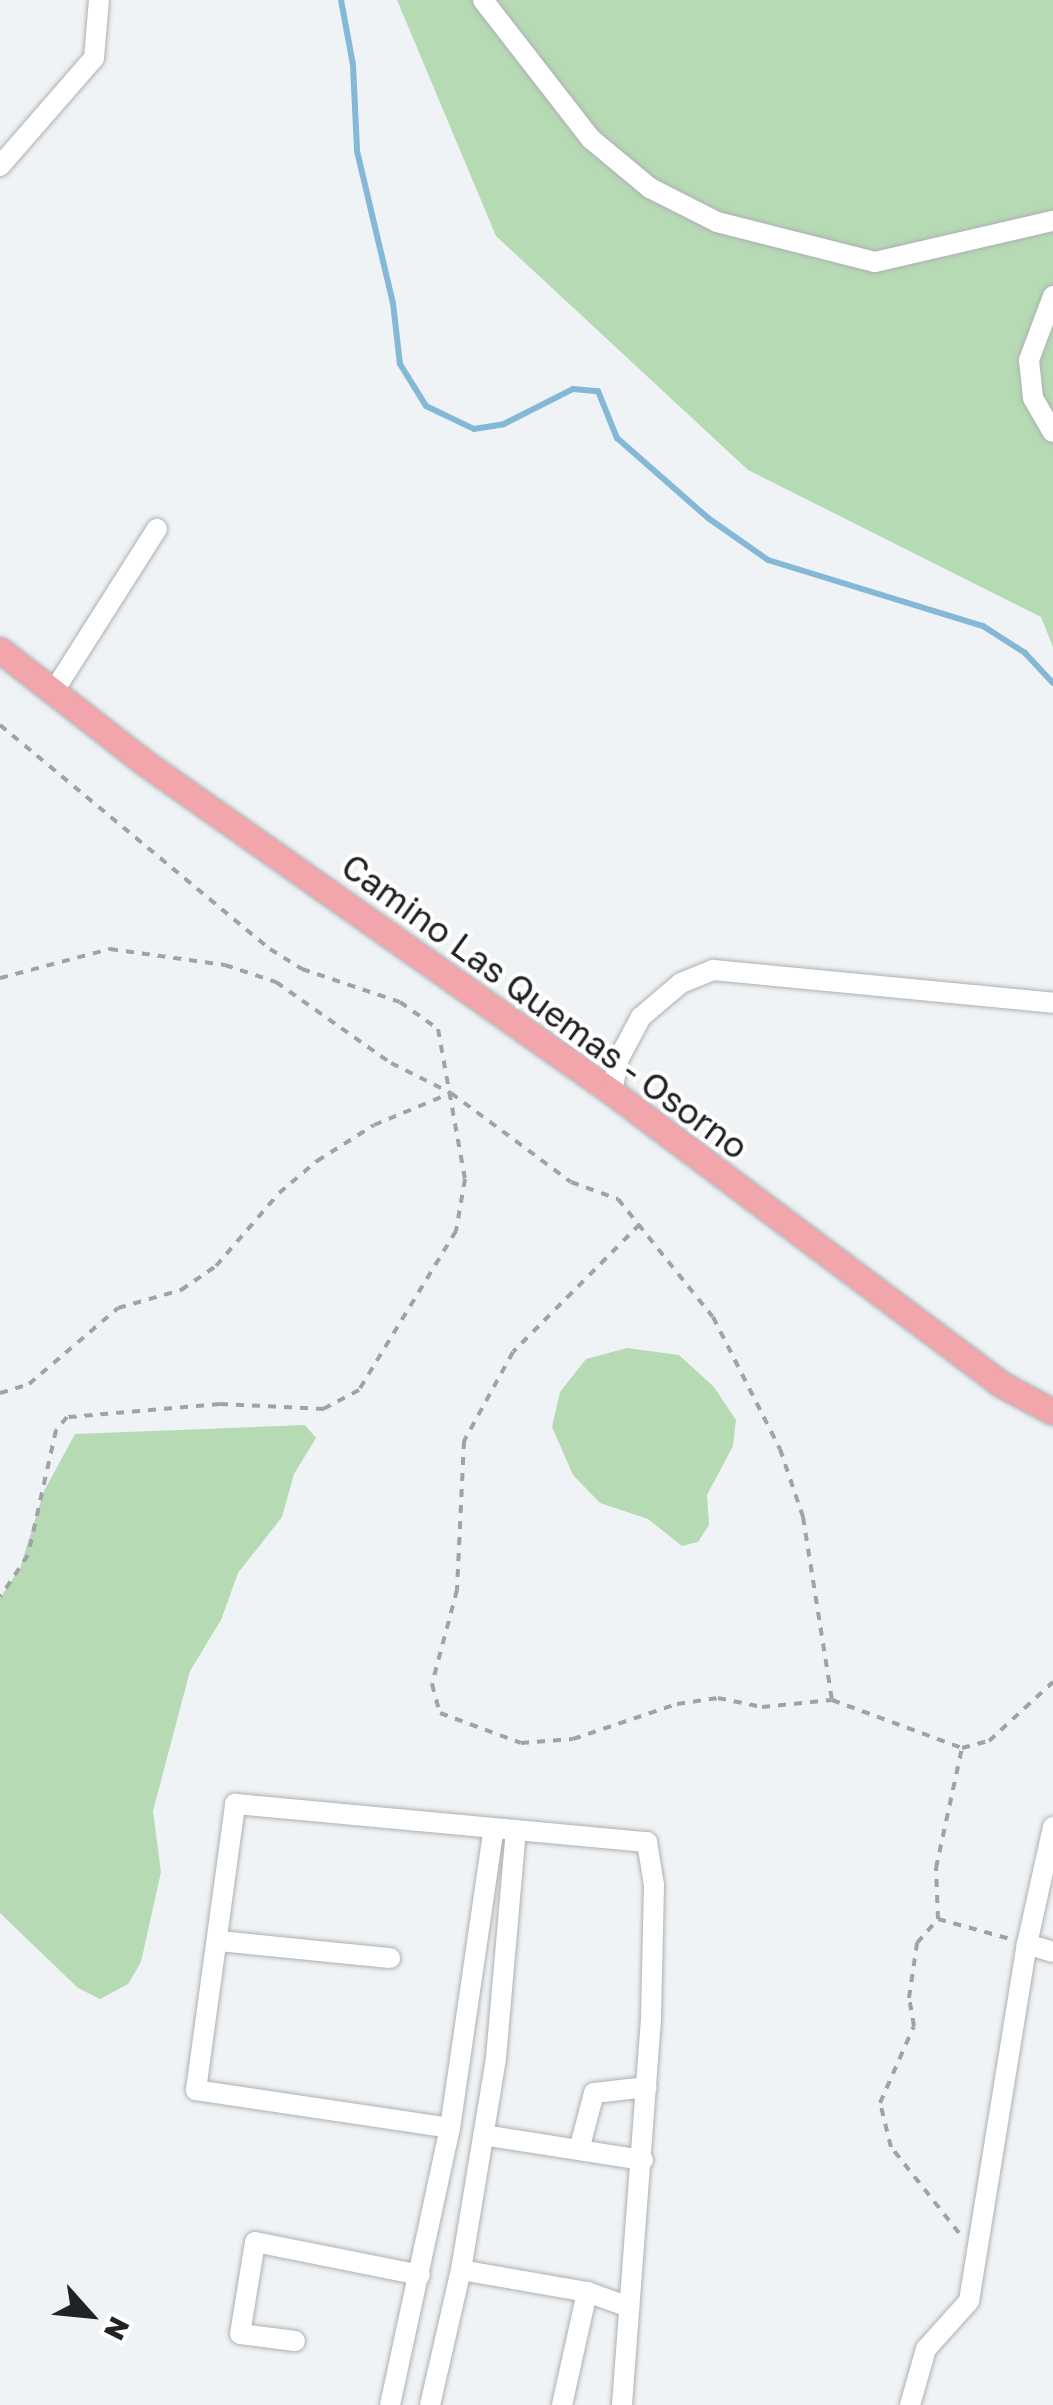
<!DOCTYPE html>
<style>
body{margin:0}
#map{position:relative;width:1053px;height:2405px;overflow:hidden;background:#f0f3f5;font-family:"Golos Text",sans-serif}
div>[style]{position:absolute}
.green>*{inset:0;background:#b6dab4}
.stream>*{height:6px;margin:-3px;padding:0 3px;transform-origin:3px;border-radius:3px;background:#84b8d6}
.path>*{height:4px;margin-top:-2px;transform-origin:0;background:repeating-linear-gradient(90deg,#a0a2a4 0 8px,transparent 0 16px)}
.roads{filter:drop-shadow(0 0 2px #adb0b2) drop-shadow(0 0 2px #adb0b2)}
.minor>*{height:20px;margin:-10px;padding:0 10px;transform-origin:10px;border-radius:10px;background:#fff}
.major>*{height:25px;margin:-12.5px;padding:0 12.5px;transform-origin:12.5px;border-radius:12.5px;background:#f2a5ab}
span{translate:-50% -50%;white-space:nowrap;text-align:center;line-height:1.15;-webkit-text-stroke:8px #fff;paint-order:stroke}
.street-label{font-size:35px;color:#212223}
.north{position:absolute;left:40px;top:2265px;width:100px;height:100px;-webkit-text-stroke:8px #fff;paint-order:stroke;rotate:117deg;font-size:28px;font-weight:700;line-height:40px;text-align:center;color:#212223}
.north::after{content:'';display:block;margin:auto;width:35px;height:45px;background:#212223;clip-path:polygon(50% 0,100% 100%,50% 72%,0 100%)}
</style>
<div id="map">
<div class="green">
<div style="clip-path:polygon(397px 0,1053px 0,1053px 647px,1041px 617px,748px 470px,496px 236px)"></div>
<div style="clip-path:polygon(627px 1348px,679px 1355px,714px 1387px,736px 1420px,733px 1446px,707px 1495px,709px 1525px,698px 1542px,682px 1546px,648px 1519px,600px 1503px,573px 1475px,552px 1427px,560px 1392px,586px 1359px)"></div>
<div style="clip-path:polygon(305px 1425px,316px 1438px,294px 1474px,282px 1517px,238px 1573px,221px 1620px,190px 1671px,153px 1811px,161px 1872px,141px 1962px,128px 1984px,100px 1999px,78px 1988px,0 1913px,0 1598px,20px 1568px,44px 1491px,75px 1434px)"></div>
</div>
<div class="stream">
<div style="left:341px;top:0;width:66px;rotate:79.5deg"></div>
<div style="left:353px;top:65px;width:86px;rotate:87.3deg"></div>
<div style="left:357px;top:151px;width:156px;rotate:76.7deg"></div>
<div style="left:393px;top:303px;width:61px;rotate:83.5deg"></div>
<div style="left:400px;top:364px;width:49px;rotate:58.2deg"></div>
<div style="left:426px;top:406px;width:53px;rotate:25.6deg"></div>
<div style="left:474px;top:429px;width:30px;rotate:-9deg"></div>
<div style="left:504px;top:424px;width:77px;rotate:-26.9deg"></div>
<div style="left:573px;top:389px;width:25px;rotate:5deg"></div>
<div style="left:598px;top:391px;width:51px;rotate:68deg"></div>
<div style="left:617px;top:438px;width:121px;rotate:41.3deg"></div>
<div style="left:708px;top:518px;width:73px;rotate:35deg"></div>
<div style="left:768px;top:560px;width:225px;rotate:17.1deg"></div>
<div style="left:983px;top:626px;width:50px;rotate:32.7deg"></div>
<div style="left:1025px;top:653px;width:41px;rotate:47deg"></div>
</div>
<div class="path">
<div style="left:0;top:725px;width:351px;rotate:39.7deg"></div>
<div style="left:270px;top:949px;width:38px;rotate:32deg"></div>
<div style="left:302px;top:969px;width:103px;rotate:18.6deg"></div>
<div style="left:400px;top:1002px;width:47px;rotate:35.4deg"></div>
<div style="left:438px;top:1029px;width:152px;rotate:79.8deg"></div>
<div style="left:465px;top:1179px;width:53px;rotate:99.8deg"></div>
<div style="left:456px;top:1231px;width:186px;rotate:121.4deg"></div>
<div style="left:359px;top:1390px;width:40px;rotate:152deg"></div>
<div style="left:324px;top:1409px;width:104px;rotate:-177.2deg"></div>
<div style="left:220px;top:1404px;width:154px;rotate:175.1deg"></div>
<div style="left:67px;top:1417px;width:17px;rotate:130deg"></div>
<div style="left:56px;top:1430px;width:128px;rotate:102.6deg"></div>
<div style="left:28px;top:1555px;width:50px;rotate:123.7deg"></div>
<div style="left:0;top:978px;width:114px;rotate:-14.8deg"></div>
<div style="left:110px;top:949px;width:116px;rotate:7.9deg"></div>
<div style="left:225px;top:965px;width:54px;rotate:18.4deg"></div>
<div style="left:276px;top:982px;width:141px;rotate:35.2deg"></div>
<div style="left:391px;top:1063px;width:67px;rotate:26.6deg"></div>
<div style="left:451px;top:1093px;width:149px;rotate:36.6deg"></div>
<div style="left:571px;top:1182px;width:50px;rotate:19.9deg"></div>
<div style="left:618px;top:1199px;width:151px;rotate:51.2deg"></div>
<div style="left:713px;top:1317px;width:148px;rotate:63.1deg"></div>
<div style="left:780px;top:1449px;width:72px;rotate:71.3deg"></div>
<div style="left:803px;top:1517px;width:185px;rotate:81deg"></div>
<div style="left:640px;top:1224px;width:180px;rotate:134.8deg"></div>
<div style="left:513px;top:1352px;width:102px;rotate:118.8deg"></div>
<div style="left:464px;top:1441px;width:149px;rotate:92.7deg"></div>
<div style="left:457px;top:1590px;width:97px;rotate:104.9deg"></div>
<div style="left:432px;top:1684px;width:30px;rotate:75deg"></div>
<div style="left:440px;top:1713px;width:86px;rotate:20.3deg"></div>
<div style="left:521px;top:1743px;width:52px;rotate:-4.4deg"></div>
<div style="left:573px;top:1739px;width:110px;rotate:-18.6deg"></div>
<div style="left:677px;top:1704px;width:41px;rotate:-8.3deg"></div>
<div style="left:718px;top:1698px;width:45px;rotate:11.6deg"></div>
<div style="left:762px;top:1707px;width:70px;rotate:-5.7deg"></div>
<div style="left:832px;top:1700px;width:139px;rotate:20.3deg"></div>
<div style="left:962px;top:1748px;width:28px;rotate:-15deg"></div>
<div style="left:989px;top:1741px;width:87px;rotate:-42.7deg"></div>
<div style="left:0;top:1393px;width:30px;rotate:-17deg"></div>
<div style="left:29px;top:1384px;width:117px;rotate:-40.5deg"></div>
<div style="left:118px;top:1308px;width:66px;rotate:-15.9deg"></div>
<div style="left:181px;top:1290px;width:42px;rotate:-34.4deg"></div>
<div style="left:216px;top:1266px;width:96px;rotate:-49.2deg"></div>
<div style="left:279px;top:1193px;width:50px;rotate:-40.1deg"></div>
<div style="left:317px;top:1161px;width:67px;rotate:-32.3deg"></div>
<div style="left:374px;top:1125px;width:83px;rotate:-22.6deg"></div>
<div style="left:938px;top:1919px;width:75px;rotate:15.5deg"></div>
<div style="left:959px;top:2233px;width:110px;rotate:-128.3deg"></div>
<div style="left:891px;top:2147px;width:45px;rotate:-104deg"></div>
<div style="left:880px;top:2103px;width:84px;rotate:-66.2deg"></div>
<div style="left:914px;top:2026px;width:28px;rotate:-100deg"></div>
<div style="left:909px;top:1998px;width:56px;rotate:-81.7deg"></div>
<div style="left:917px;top:1943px;width:32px;rotate:-49deg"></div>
<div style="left:938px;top:1919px;width:51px;rotate:-92.2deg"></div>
<div style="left:936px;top:1868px;width:123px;rotate:-77.8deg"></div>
</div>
<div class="roads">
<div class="minor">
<div style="left:483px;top:0;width:176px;rotate:52.2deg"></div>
<div style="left:591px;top:139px;width:77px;rotate:39.7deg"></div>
<div style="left:650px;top:188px;width:75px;rotate:26.9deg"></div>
<div style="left:717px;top:222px;width:163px;rotate:14.2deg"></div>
<div style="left:875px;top:262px;width:183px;rotate:-13deg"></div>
<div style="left:0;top:166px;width:143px;rotate:-49deg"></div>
<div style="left:94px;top:58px;width:58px;rotate:-85.1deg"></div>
<div style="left:1053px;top:296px;width:68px;rotate:110.6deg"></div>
<div style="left:1029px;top:360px;width:38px;rotate:84deg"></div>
<div style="left:1033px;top:398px;width:39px;rotate:60deg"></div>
<div style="left:54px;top:691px;width:192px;rotate:-57.6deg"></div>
<div style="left:612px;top:1092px;width:33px;rotate:-79deg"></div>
<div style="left:618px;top:1060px;width:49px;rotate:-61.9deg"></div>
<div style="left:641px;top:1017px;width:52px;rotate:-40.4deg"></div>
<div style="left:681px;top:983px;width:35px;rotate:-22deg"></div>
<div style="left:713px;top:970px;width:342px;rotate:5.5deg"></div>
<div style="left:219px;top:1941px;width:172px;rotate:5.7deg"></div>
<div style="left:1027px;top:1944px;width:27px;rotate:17deg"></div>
<div style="left:450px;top:2128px;width:257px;rotate:-171.5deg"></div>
<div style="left:196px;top:2090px;width:289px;rotate:-82.2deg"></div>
<div style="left:235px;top:1804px;width:414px;rotate:5.3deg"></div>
<div style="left:647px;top:1842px;width:44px;rotate:80.8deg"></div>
<div style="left:654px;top:1885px;width:134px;rotate:91.3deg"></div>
<div style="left:651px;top:2019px;width:387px;rotate:94.3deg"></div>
<div style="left:483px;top:2135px;width:162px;rotate:8.9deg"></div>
<div style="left:579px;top:2150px;width:59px;rotate:-75.3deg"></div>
<div style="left:594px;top:2093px;width:53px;rotate:-6.5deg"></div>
<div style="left:461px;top:2270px;width:128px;rotate:9.9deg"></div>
<div style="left:587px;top:2292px;width:45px;rotate:19.7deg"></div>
<div style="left:295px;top:2341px;width:55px;rotate:-172.7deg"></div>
<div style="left:240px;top:2334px;width:93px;rotate:-80.7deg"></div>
<div style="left:255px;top:2242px;width:168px;rotate:11.3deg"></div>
<div style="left:390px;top:2405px;width:283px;rotate:-77.8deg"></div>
<div style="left:450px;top:2128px;width:303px;rotate:-81.7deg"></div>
<div style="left:430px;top:2405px;width:139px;rotate:-77.1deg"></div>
<div style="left:461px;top:2270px;width:215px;rotate:-80.6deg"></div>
<div style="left:496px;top:2058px;width:229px;rotate:-85deg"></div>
<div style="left:562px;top:2405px;width:116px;rotate:-77.5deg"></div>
<div style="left:910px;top:2405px;width:58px;rotate:-74.1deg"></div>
<div style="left:926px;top:2349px;width:64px;rotate:-48.1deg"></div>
<div style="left:969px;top:2301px;width:362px;rotate:-80.8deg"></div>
<div style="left:1027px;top:1944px;width:120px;rotate:-77.5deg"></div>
</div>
<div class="major">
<div style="left:0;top:650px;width:184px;rotate:37.9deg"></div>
<div style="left:145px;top:763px;width:571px;rotate:35.16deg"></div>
<div style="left:612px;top:1092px;width:484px;rotate:36.9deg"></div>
<div style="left:999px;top:1383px;width:61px;rotate:28.2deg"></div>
</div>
</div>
<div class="street-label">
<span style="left:545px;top:1006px;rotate:36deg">Camino Las Quemas - Osorno</span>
</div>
<div class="north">N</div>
</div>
